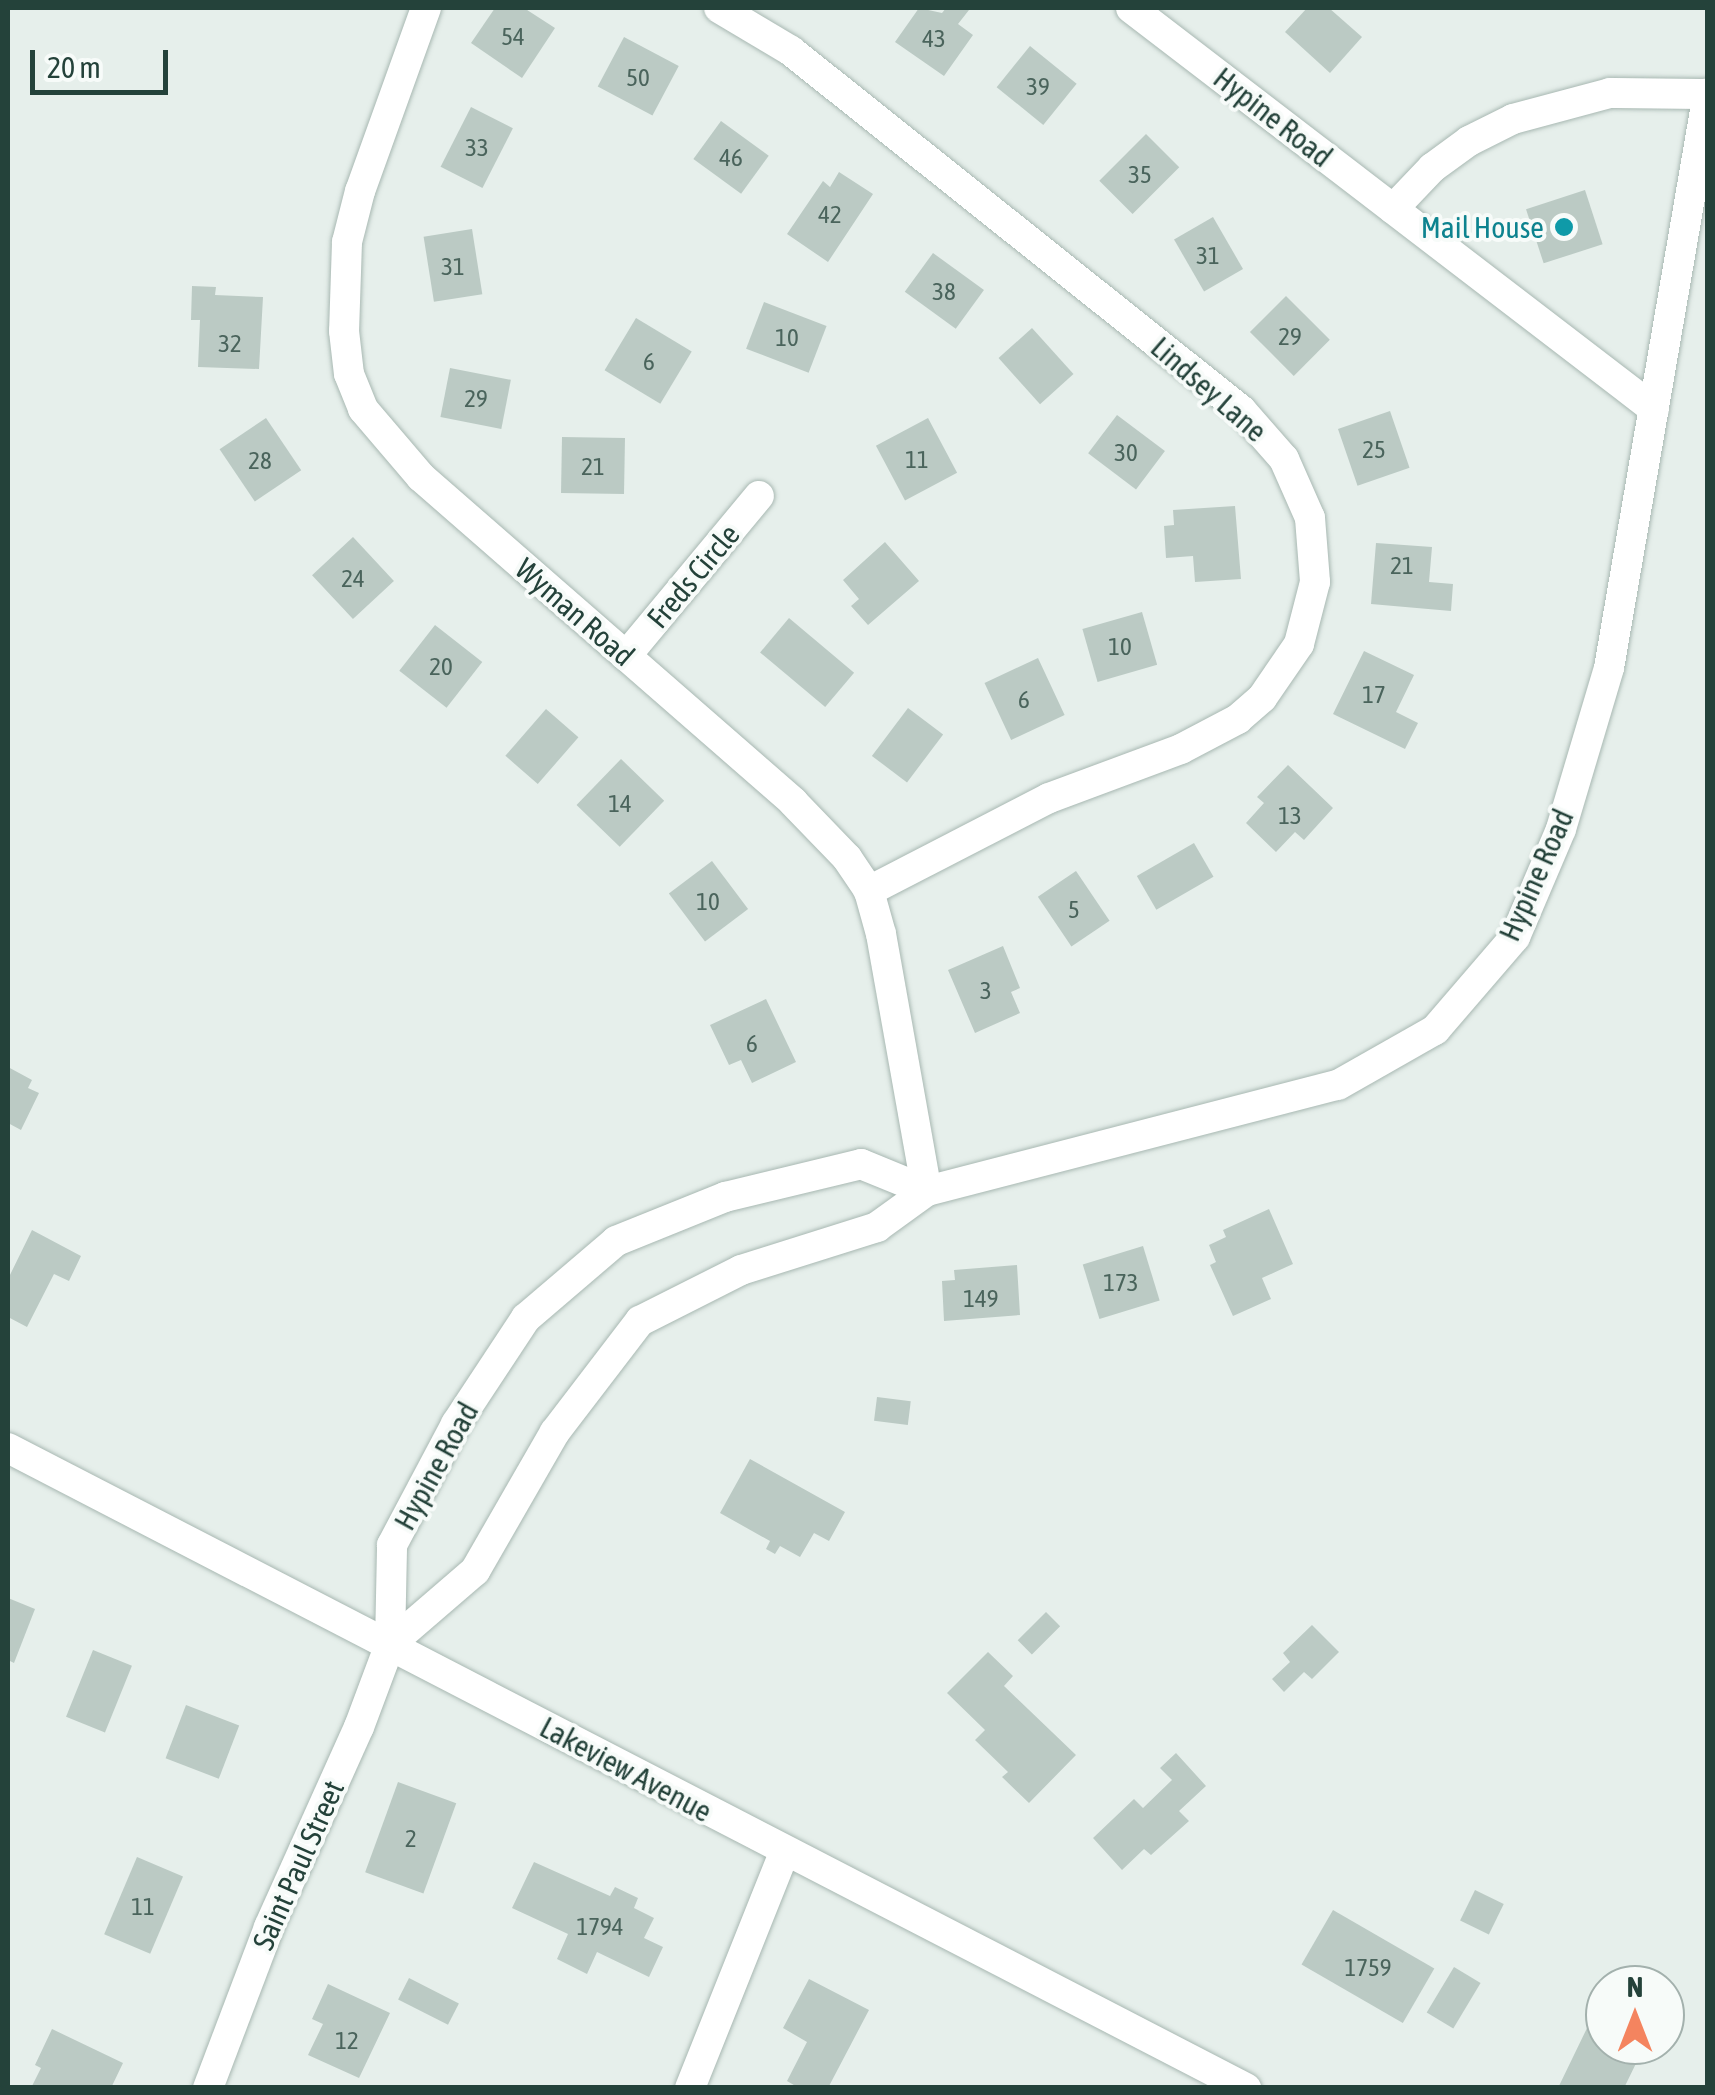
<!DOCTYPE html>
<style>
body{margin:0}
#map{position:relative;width:1715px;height:2095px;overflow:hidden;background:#e6efeb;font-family:"Asap Condensed",sans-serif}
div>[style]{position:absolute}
.building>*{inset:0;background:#bbcac4;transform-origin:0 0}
.roads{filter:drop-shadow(0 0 2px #a8b8b2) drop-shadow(0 0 2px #a8b8b2)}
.street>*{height:30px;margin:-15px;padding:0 15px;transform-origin:15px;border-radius:15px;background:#fff}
.secondary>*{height:30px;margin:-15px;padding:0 15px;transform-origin:15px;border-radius:15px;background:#fff}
.dots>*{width:28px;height:28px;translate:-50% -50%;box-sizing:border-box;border:5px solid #f7fbf9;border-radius:50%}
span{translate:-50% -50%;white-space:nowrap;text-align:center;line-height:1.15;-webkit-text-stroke:8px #f7fbf9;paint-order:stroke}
.number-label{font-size:25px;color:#4a645c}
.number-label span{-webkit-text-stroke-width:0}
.street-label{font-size:30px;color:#24423a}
.culture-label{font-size:30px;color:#0d838f}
.right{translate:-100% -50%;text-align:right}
.frame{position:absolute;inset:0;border:10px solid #24423a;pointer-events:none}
.north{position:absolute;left:1585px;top:1965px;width:100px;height:100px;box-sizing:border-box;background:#f7fbf9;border:2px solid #a3b1ad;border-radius:50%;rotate:0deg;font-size:28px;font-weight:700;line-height:40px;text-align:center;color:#24423a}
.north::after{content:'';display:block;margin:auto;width:35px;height:45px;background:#f4845f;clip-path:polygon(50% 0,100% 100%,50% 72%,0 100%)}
.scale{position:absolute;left:30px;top:50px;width:138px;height:45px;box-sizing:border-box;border:5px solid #24423a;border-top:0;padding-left:12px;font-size:30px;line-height:35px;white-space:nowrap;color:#24423a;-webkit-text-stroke:8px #f7fbf9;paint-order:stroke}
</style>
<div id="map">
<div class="building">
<div style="clip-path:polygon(495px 8px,524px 8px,555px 28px,522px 78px,471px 43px)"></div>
<div style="clip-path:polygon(919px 8px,942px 13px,946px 8px,969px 10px,958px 24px,973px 35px,944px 76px,895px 42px)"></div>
<div style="clip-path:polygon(1307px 8px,1329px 8px,1362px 37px,1330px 73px,1285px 32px)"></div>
<div style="left:624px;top:37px;width:62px;height:56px;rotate:28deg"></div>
<div style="left:1030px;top:46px;width:60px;height:53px;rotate:39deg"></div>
<div style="left:471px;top:107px;width:47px;height:67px;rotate:27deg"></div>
<div style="left:721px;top:121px;width:59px;height:47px;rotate:36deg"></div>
<div style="left:1146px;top:134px;width:47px;height:66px;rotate:45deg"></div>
<div style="clip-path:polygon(839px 172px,873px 194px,828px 262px,787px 234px,823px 181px,830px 187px)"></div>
<div style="left:1585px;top:190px;width:57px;height:62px;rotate:72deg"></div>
<div style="left:1213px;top:217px;width:60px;height:45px;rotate:60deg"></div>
<div style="left:472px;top:229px;width:66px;height:49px;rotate:81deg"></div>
<div style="left:933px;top:253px;width:63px;height:48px;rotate:36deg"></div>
<div style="clip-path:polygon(192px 286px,216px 287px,215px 295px,263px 297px,259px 369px,198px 367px,200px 320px,191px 320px)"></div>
<div style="left:1286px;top:296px;width:62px;height:51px;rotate:45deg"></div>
<div style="left:764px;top:302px;width:67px;height:50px;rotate:21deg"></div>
<div style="left:636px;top:318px;width:65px;height:61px;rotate:31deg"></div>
<div style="left:1032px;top:328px;width:62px;height:45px;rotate:48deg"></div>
<div style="left:450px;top:368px;width:62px;height:50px;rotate:11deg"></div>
<div style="left:1390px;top:411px;width:60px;height:55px;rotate:71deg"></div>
<div style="left:1117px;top:415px;width:60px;height:48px;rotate:37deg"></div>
<div style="left:266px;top:418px;width:63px;height:56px;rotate:56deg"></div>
<div style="left:928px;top:418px;width:62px;height:59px;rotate:62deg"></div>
<div style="left:562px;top:437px;width:63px;height:56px;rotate:1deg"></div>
<div style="clip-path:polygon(1235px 506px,1241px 579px,1195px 582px,1193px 556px,1166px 558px,1164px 526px,1174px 525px,1173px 510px)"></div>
<div style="left:353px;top:537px;width:60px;height:56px;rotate:47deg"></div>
<div style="clip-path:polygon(885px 542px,919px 581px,868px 625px,851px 606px,859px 599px,843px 580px)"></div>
<div style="clip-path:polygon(1376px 543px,1432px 547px,1429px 582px,1453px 584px,1451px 611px,1371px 604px)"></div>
<div style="left:1142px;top:612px;width:55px;height:62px;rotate:74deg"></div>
<div style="left:789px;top:618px;width:85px;height:45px;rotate:40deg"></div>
<div style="left:435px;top:625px;width:60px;height:58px;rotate:38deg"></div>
<div style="clip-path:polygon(1364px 651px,1414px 675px,1396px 712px,1418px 723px,1405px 749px,1333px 714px)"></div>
<div style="left:1038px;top:658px;width:63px;height:59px;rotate:65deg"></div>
<div style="left:908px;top:708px;width:44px;height:60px;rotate:37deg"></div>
<div style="left:546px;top:709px;width:43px;height:62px;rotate:41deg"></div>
<div style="left:621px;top:759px;width:60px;height:64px;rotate:44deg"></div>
<div style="clip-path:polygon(1288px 765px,1333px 808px,1304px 840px,1295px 832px,1276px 852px,1246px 823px,1264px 803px,1257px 797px)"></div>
<div style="left:1194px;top:843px;width:39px;height:66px;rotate:60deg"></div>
<div style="left:712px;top:861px;width:60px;height:54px;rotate:53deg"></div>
<div style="left:1076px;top:871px;width:60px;height:46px;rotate:56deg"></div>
<div style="clip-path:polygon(1003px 946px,1020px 988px,1011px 992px,1020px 1013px,975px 1033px,948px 970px)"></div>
<div style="clip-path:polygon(766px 999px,796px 1062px,752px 1083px,741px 1060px,729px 1065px,710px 1025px)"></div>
<div style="clip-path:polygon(8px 1067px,32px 1080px,28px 1088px,39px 1093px,21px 1130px,8px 1123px)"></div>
<div style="clip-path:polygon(1269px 1209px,1293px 1264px,1262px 1278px,1271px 1299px,1233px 1316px,1210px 1265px,1216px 1262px,1209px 1245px,1226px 1237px,1223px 1230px)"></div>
<div style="clip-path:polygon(32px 1230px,81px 1256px,69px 1281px,54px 1274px,27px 1327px,8px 1317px,8px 1279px)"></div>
<div style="left:1143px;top:1246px;width:57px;height:63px;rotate:73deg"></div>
<div style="clip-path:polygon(1017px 1265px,1020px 1315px,944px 1321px,942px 1281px,955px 1280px,954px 1270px)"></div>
<div style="left:877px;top:1397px;width:34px;height:24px;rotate:7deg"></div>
<div style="clip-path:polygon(750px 1459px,845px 1512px,829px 1541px,814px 1533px,800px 1557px,780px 1546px,775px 1554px,766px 1549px,770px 1541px,720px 1513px)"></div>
<div style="clip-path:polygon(8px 1598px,35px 1609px,14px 1663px,8px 1660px)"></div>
<div style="left:1046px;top:1612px;width:20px;height:40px;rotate:45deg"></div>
<div style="clip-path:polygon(1312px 1625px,1339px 1652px,1312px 1679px,1304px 1672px,1284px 1692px,1272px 1679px,1290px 1662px,1283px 1653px)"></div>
<div style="left:93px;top:1650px;width:42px;height:72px;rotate:22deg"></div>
<div style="clip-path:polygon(988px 1652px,1013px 1676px,1004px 1686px,1076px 1755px,1029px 1803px,1002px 1777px,1008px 1772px,975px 1740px,985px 1730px,947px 1693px)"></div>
<div style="left:186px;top:1705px;width:57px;height:57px;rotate:21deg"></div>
<div style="clip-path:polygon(1176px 1753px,1206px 1786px,1179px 1811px,1189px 1821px,1151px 1855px,1144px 1849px,1122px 1870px,1093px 1838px,1134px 1799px,1143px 1808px,1172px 1780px,1160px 1768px)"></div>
<div style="left:398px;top:1782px;width:62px;height:96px;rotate:20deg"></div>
<div style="left:137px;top:1857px;width:50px;height:84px;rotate:23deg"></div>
<div style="clip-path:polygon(534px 1862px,610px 1896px,615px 1887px,638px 1898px,634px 1908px,654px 1918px,644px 1938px,663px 1947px,649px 1977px,597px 1952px,587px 1974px,557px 1959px,568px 1934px,512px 1908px)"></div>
<div style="left:1475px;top:1890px;width:32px;height:34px;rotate:26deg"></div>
<div style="left:1333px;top:1910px;width:117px;height:63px;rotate:30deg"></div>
<div style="left:1454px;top:1967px;width:31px;height:53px;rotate:31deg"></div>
<div style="left:409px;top:1978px;width:56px;height:24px;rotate:27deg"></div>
<div style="clip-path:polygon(809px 1979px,869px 2010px,828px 2088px,799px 2088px,787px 2081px,807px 2042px,783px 2028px)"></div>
<div style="clip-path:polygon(328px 1984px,390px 2013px,359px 2078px,308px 2055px,323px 2024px,312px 2019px)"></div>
<div style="clip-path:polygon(1605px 2019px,1605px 2045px,1645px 2045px,1624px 2088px,1558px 2088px,1588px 2026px,1599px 2031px)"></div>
<div style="clip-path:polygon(52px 2029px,123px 2063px,111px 2088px,31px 2088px,41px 2068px,35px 2065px)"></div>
</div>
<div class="roads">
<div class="street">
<div style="left:426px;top:8px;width:195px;rotate:109.8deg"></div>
<div style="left:360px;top:191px;width:53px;rotate:104.3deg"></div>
<div style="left:347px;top:242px;width:89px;rotate:91.9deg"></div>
<div style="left:344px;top:331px;width:43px;rotate:83.4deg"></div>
<div style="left:349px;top:374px;width:38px;rotate:68deg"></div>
<div style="left:363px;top:409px;width:89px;rotate:49.5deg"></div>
<div style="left:421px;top:477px;width:494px;rotate:41.1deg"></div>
<div style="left:793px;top:802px;width:78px;rotate:46deg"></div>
<div style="left:847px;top:858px;width:40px;rotate:56deg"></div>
<div style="left:869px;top:891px;width:45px;rotate:74.4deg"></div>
<div style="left:881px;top:934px;width:261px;rotate:79.9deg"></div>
<div style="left:719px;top:8px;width:84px;rotate:30.8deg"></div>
<div style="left:791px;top:51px;width:576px;rotate:38.58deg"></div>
<div style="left:1241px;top:410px;width:65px;rotate:48.7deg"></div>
<div style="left:1284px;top:459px;width:64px;rotate:66.2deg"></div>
<div style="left:1310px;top:518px;width:64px;rotate:85.5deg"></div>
<div style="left:1315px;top:582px;width:64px;rotate:104.5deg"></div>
<div style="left:1299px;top:644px;width:65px;rotate:124.4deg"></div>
<div style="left:1262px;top:698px;width:32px;rotate:139deg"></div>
<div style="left:1238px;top:719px;width:64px;rotate:152.2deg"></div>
<div style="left:1181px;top:749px;width:141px;rotate:159.6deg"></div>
<div style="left:1049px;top:798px;width:203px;rotate:152.7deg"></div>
<div style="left:1131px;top:8px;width:659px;rotate:37.48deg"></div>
<div style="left:1393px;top:209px;width:57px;rotate:-46.4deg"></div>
<div style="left:1432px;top:168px;width:46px;rotate:-36.1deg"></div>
<div style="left:1469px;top:141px;width:49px;rotate:-26.6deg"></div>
<div style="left:1513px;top:119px;width:100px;rotate:-15deg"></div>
<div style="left:1610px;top:93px;width:97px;rotate:0.6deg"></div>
<div style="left:626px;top:656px;width:208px;rotate:-50.3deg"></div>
<div style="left:390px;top:1644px;width:112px;rotate:-40.7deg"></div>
<div style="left:475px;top:1571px;width:160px;rotate:-60.1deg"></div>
<div style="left:555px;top:1432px;width:140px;rotate:-52.6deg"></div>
<div style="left:640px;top:1321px;width:113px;rotate:-26.8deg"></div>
<div style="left:741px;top:1270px;width:143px;rotate:-17.5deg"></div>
<div style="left:877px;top:1227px;width:62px;rotate:-35.8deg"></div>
<div style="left:927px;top:1191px;width:424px;rotate:-14.5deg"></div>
<div style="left:1338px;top:1085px;width:112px;rotate:-29.6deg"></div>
<div style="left:1435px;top:1030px;width:123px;rotate:-49.3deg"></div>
<div style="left:1515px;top:937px;width:117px;rotate:-66.9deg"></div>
<div style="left:1561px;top:829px;width:168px;rotate:-73.4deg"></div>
<div style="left:1609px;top:668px;width:583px;rotate:-80.23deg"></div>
<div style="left:208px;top:2088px;width:172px;rotate:-69.2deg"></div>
<div style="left:269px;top:1927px;width:219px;rotate:-65.8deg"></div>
<div style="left:359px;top:1727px;width:89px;rotate:-69.5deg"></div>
<div style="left:390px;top:1644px;width:99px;rotate:-88.8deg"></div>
<div style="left:392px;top:1545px;width:137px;rotate:-62.1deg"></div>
<div style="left:456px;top:1424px;width:127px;rotate:-56.6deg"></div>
<div style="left:526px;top:1318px;width:118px;rotate:-40.5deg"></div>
<div style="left:616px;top:1241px;width:118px;rotate:-22deg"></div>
<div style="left:725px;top:1197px;width:140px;rotate:-13.6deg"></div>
<div style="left:861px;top:1164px;width:71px;rotate:22.2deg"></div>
<div style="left:690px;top:2088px;width:255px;rotate:-68.2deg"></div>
</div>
<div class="secondary">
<div style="left:8px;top:1448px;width:1394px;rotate:27.34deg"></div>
</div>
</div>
<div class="dots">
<div style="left:1564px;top:227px;background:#0f9aa8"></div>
</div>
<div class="number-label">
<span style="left:513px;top:36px">54</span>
<span style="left:934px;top:38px">43</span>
<span style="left:638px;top:77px">50</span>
<span style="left:1038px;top:86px">39</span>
<span style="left:477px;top:147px">33</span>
<span style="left:731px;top:157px">46</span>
<span style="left:1140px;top:174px">35</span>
<span style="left:830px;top:214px">42</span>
<span style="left:1208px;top:255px">31</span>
<span style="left:453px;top:266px">31</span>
<span style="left:944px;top:291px">38</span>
<span style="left:1290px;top:336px">29</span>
<span style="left:787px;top:337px">10</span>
<span style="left:230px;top:343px">32</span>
<span style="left:649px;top:361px">6</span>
<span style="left:476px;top:398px">29</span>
<span style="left:1374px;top:449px">25</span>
<span style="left:1126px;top:452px">30</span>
<span style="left:917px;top:459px">11</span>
<span style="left:260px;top:460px">28</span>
<span style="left:593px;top:466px">21</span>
<span style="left:1402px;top:565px">21</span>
<span style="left:353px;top:578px">24</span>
<span style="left:1120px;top:646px">10</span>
<span style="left:441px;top:666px">20</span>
<span style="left:1374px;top:694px">17</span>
<span style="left:1024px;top:699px">6</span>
<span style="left:620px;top:803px">14</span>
<span style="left:1290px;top:815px">13</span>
<span style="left:708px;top:901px">10</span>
<span style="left:1074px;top:909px">5</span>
<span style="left:986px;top:990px">3</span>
<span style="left:752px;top:1043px">6</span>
<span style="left:1121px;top:1282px">173</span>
<span style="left:981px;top:1298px">149</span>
<span style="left:411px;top:1838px">2</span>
<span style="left:143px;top:1906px">11</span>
<span style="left:600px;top:1926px">1794</span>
<span style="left:1368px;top:1967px">1759</span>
<span style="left:347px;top:2040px">12</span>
</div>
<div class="street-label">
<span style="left:1273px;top:117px;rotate:38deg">Hypine Road</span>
<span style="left:1209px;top:389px;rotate:41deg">Lindsey Lane</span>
<span style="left:693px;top:576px;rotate:-50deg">Freds Circle</span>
<span style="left:575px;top:612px;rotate:41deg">Wyman Road</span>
<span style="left:1536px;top:875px;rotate:-66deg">Hypine Road</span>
<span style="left:436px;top:1466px;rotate:-61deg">Hypine Road</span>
<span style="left:626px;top:1769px;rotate:28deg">Lakeview Avenue</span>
<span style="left:298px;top:1865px;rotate:-66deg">Saint Paul Street</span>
</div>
<div class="culture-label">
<span class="right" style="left:1544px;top:227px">Mail House</span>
</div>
<div class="frame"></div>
<div class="north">N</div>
<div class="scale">20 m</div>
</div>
